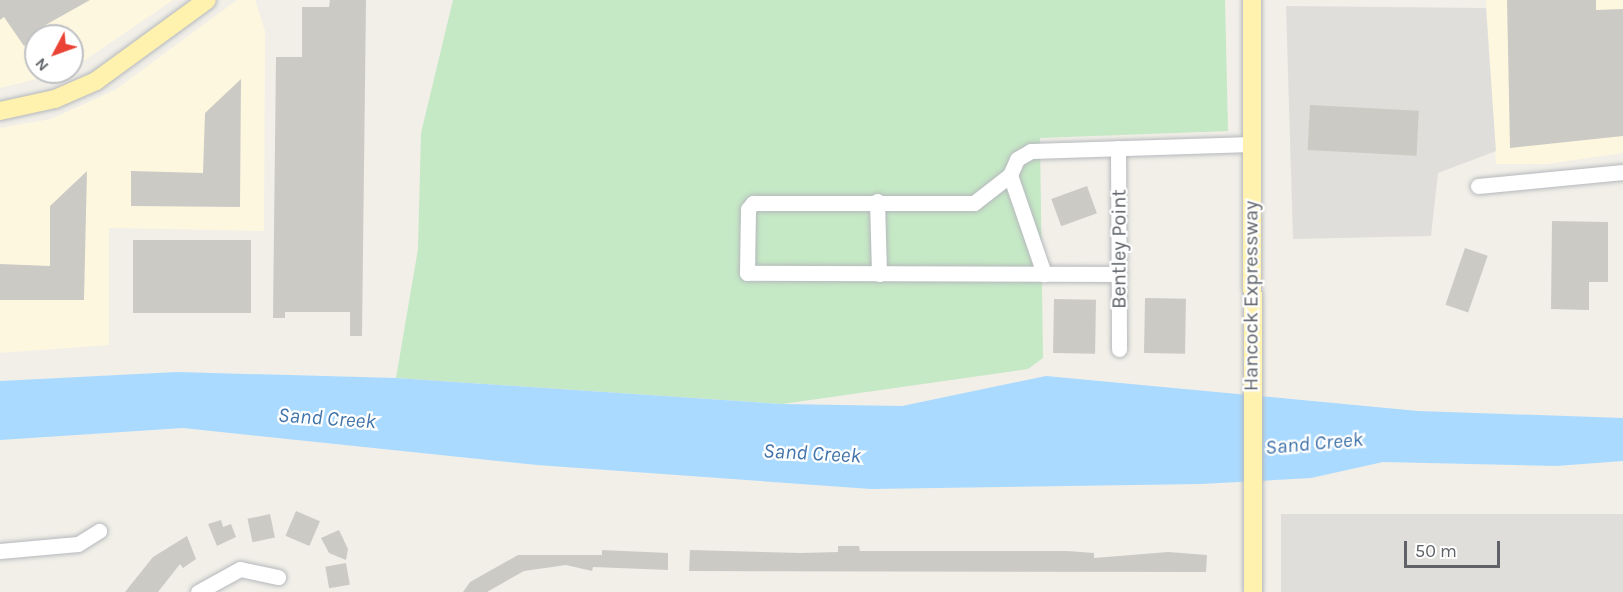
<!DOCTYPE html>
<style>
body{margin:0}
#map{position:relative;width:1623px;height:592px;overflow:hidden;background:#f1efe8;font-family:Karla,sans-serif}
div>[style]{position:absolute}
.commercial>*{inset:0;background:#fef7e0}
.industrial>*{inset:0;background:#e0deda;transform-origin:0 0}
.green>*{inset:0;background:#c5e8c5}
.water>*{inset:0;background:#aadaff}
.building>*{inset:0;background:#cccac5;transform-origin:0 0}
.roads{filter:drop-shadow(0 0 2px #b5b8bc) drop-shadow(0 0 2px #b5b8bc)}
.minor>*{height:15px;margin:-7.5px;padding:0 7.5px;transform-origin:7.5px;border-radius:7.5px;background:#fff}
.major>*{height:18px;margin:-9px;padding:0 9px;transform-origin:9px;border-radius:9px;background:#fff2af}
span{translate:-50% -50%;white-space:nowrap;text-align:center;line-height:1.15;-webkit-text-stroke:4.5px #fff;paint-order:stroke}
.street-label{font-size:20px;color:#5f6368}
.water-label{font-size:21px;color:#4174aa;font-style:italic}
.north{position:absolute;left:24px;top:24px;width:60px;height:60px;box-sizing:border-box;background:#fff;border:2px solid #bfc1c3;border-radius:50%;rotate:229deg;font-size:16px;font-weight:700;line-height:24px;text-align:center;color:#5f6368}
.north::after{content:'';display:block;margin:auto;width:21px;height:27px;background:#ea4335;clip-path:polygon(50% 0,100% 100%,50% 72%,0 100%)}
.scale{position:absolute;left:1404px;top:541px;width:96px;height:27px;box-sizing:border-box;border:3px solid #5f6368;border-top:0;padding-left:8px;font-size:18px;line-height:21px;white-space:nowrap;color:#5f6368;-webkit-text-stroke:4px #fff;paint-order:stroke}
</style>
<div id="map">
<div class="commercial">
<div style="clip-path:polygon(0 0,173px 0,72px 69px,72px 36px,36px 36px,36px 72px,65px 72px,0 88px)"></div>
<div style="clip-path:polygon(237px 0,255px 0,265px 31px,264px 231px,109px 228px,109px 345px,0 353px,0 128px,51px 119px,115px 90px)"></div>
<div style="clip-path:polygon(1486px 0,1623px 0,1623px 153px,1547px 164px,1496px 164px)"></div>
</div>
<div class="industrial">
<div style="clip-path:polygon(1286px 6px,1486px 8px,1496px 151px,1438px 173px,1431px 236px,1293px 239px)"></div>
<div style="left:1623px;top:514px;width:78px;height:342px;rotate:90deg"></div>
</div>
<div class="green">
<div style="clip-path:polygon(453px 0,1225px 0,1228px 131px,1040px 138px,1043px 358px,1028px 369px,782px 404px,396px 378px,418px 249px,421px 133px)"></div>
</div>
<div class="water">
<div style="clip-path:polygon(177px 372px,396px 378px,782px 404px,902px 406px,1046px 376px,1418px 411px,1623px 418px,1623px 461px,1556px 466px,1383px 462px,1311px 478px,1201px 484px,871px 489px,537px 465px,183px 428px,0 440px,0 381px)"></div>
</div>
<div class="building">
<div style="clip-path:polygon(0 0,90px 0,42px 27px,45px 31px,24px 46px,4px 17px,0 20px)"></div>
<div style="clip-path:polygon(330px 0,366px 0,362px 336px,350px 336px,350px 312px,285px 312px,285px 318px,273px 318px,276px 57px,302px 57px,302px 7px,329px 7px)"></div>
<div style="clip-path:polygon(1507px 0,1596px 0,1596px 10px,1623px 9px,1623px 136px,1510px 148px)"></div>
<div style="clip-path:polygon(241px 79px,240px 207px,131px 206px,131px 171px,203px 173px,205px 113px)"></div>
<div style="left:1310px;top:105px;width:109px;height:45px;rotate:3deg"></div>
<div style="clip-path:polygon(87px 171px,84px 300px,0 300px,0 264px,50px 266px,50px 206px)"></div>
<div style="left:1087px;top:186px;width:29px;height:38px;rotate:70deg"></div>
<div style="clip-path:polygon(1552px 221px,1608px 222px,1608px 282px,1589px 282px,1589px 310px,1551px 309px)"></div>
<div style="left:133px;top:240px;width:118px;height:73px"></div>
<div style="left:1465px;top:248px;width:24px;height:60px;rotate:19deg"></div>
<div style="left:1145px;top:298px;width:41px;height:55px;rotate:1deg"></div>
<div style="left:1054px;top:299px;width:42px;height:54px;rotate:1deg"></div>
<div style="left:296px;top:511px;width:26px;height:27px;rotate:23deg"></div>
<div style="left:270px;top:514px;width:24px;height:23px;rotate:78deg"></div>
<div style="clip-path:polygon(221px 520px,223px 527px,231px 524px,236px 537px,217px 546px,208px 524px)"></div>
<div style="clip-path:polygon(339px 530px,348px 549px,346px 560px,329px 553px,321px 538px)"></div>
<div style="clip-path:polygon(187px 536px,196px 559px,183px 568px,180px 564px,158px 592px,125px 592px,153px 557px)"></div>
<div style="clip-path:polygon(838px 546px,859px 546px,860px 551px,1067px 551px,1094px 553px,1094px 558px,1168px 552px,1207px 555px,1206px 572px,689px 571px,690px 550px,801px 553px,838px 552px)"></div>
<div style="clip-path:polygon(602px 550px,668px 553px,668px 570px,593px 567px,592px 571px,566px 565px,524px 571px,487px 592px,463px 592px,470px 582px,518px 555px,602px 555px)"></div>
<div style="left:346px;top:563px;width:22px;height:21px;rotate:80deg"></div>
</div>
<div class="roads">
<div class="minor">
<div style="left:1118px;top:148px;width:201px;rotate:89.7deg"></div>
<div style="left:1010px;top:175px;width:105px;rotate:71deg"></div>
<div style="left:1478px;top:186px;width:146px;rotate:-5.5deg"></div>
<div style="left:877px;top:201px;width:73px;rotate:88.4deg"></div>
<div style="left:1119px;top:274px;width:372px;rotate:-179.8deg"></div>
<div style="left:747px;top:273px;width:64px;rotate:-89.1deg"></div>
<div style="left:748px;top:209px;width:8px;rotate:-50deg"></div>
<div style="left:753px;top:203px;width:221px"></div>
<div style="left:974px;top:203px;width:46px;rotate:-37.9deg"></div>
<div style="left:1010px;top:175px;width:17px;rotate:-66deg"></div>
<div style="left:1017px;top:159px;width:16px;rotate:-30deg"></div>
<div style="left:1031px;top:151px;width:221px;rotate:-1.8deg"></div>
<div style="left:0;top:551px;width:78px;rotate:-5.1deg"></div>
<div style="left:78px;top:544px;width:25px;rotate:-32deg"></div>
<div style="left:198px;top:592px;width:48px;rotate:-28.7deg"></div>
<div style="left:240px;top:569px;width:39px;rotate:12deg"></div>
</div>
<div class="major">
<div style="left:1252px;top:0;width:592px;rotate:89.9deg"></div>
<div style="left:0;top:111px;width:56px;rotate:-12.3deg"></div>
<div style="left:55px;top:99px;width:45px;rotate:-23.7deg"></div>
<div style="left:96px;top:81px;width:137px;rotate:-36.1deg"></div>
</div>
</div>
<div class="street-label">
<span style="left:1119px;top:249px;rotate:-90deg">Bentley Point</span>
<span style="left:1251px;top:296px;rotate:-90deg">Hancock Expressway</span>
</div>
<div class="water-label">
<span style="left:327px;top:418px;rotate:4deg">Sand Creek</span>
<span style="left:1314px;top:443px;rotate:-5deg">Sand Creek</span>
<span style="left:812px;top:453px;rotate:3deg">Sand Creek</span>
</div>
<div class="north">N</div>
<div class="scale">50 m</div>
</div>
